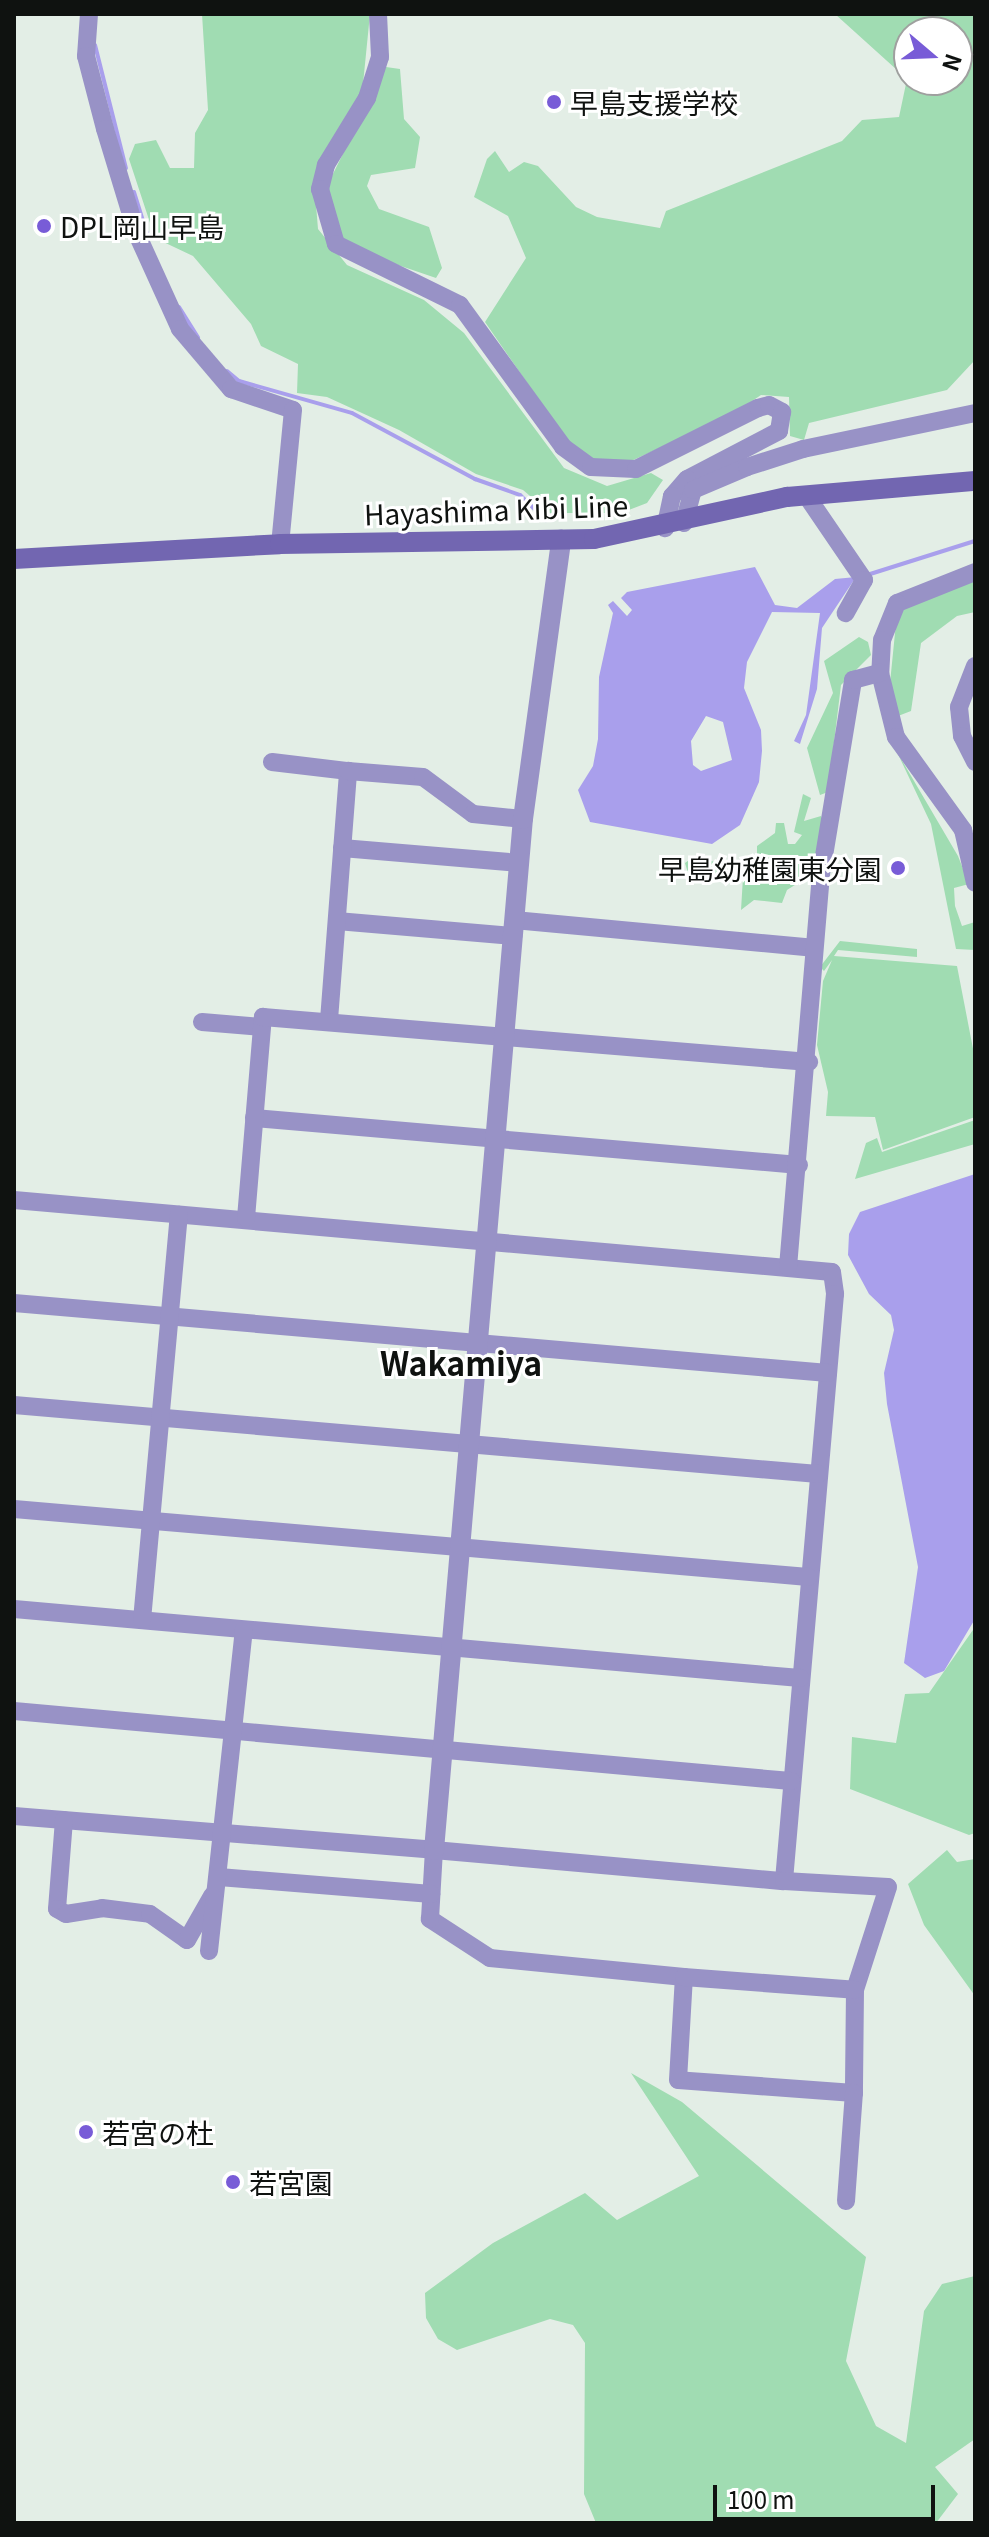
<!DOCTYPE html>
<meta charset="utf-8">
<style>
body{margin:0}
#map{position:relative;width:989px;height:2537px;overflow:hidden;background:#e3eee6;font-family:Georgia,"Noto Sans JP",serif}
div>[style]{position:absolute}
.green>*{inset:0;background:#a0dcb2}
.water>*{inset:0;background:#a99fec}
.stream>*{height:4px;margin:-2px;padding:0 2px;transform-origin:2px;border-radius:2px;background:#a99fec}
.minor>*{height:18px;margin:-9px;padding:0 9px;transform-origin:9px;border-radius:9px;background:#9892c6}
.tertiary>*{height:20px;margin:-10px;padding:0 10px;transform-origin:10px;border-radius:10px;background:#9892c6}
.secondary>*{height:20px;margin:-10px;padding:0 10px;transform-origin:10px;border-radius:10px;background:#7266b1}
.dots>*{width:22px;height:22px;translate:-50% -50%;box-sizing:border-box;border:4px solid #fff;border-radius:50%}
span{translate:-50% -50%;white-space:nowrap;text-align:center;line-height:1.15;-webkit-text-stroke:6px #fff;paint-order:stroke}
.poi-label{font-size:28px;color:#0f1210}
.left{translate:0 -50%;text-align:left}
.right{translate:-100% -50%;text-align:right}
.street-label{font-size:28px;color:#0f1210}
.quarter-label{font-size:32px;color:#0f1210;font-weight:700}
.frame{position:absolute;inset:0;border:16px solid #0f1210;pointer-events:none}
.north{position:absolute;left:893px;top:16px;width:80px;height:80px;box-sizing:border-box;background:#fff;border:2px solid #9fa09f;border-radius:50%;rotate:109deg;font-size:22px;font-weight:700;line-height:32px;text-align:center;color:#0f1210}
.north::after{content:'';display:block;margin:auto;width:28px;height:36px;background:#785cd7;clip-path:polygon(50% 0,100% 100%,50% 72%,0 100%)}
.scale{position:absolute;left:713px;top:2485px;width:222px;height:36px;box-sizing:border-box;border:4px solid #0f1210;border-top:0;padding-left:10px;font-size:24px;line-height:28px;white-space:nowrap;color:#0f1210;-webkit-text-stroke:6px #fff;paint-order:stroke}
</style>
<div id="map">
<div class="green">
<div style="clip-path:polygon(202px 14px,370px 14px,362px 94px,314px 180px,318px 229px,347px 265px,424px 300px,464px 333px,564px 468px,607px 486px,651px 473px,663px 480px,647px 503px,621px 513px,550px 513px,523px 490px,476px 474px,399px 430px,327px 397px,297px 393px,298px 364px,261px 346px,251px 324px,193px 256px,155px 238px,129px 159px,135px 144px,156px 140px,170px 168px,194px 168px,195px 133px,208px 110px)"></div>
<div style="clip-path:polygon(evenodd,835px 14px,975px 14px,975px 360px,947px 390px,809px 423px,804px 440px,790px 436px,789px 397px,761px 395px,730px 416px,631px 461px,601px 463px,570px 445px,485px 322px,526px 258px,508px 216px,474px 197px,487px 159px,495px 151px,509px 172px,524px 162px,538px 166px,576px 207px,597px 217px,660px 228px,666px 211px,842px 141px,862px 120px,899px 117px,907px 79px,835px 14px,909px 32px,957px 32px,957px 80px,909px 80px,909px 32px)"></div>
<div style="clip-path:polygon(386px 67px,400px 69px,404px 119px,420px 137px,415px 168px,371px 175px,367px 186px,379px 209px,429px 227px,442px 268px,436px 278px,357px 251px,338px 237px,326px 188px)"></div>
<div style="clip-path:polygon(975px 577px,975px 612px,957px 616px,921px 643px,911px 711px,898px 716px,890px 683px,896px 623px,907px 604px)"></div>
<div style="clip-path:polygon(859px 637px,868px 642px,871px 655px,841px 685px,828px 792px,820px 795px,807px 748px,833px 693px,824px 661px)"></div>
<div style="clip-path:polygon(897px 752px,958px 856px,969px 884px,954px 888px,955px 906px,962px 926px,975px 922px,975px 950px,956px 949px,931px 824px)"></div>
<div style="clip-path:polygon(803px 794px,811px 798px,804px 821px,821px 816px,825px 825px,817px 871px,787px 890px,782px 903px,754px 900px,741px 910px,743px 877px,688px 873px,685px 863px,692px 858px,752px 868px,753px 879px,772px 877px,778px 861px,757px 854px,757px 846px,775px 833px,776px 823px,784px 823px,788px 844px,795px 844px,802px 835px,794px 832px)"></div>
<div style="clip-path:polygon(840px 941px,917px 949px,917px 957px,838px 950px,834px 956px,957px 966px,975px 1059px,975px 1117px,883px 1150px,875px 1117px,826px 1116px,828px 1092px,817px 1045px,823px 981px,832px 960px,824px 971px,820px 967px)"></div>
<div style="clip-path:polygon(975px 1120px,975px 1144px,855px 1179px,866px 1143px,877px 1138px,882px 1152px)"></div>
<div style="clip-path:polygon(975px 1627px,975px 1833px,969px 1835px,850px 1789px,852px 1737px,896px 1743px,905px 1694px,929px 1693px)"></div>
<div style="clip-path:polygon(947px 1850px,957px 1862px,975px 1859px,975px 1996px,924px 1925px,908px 1884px)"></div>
<div style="clip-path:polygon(631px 2073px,682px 2102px,866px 2257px,846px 2361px,876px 2426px,906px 2443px,924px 2311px,942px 2284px,975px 2276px,975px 2439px,935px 2467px,958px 2494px,936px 2523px,596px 2523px,584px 2494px,585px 2343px,573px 2325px,550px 2319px,457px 2350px,438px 2339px,426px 2318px,425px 2293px,493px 2243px,585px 2193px,617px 2220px,699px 2176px)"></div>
</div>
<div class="water">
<div style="clip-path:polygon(evenodd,755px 567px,775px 605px,797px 608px,835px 579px,856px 577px,822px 628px,817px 689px,800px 744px,794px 741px,806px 715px,820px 613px,772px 612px,747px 662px,744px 688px,761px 730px,762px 751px,759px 782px,740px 825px,712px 844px,590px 822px,578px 790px,593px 766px,598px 739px,599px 677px,613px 613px,608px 605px,613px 601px,627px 616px,632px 610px,621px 598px,627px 592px,755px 567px,706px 716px,723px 722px,732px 760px,701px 771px,693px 765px,691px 741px,706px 716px)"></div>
<div style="clip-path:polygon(975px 1174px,975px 1619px,944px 1671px,925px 1678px,904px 1663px,918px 1567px,887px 1404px,884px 1373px,894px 1330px,891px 1315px,869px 1294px,848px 1255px,849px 1234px,860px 1212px)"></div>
</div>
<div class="stream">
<div style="left:95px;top:45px;width:127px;rotate:75.9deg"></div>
<div style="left:134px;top:192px;width:47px;rotate:72.7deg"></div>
<div style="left:179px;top:307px;width:36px;rotate:58deg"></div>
<div style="left:227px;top:371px;width:16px;rotate:40deg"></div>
<div style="left:239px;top:381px;width:117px;rotate:15.8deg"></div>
<div style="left:352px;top:413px;width:140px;rotate:28.2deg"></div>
<div style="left:475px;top:479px;width:48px;rotate:19.6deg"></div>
<div style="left:520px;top:495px;width:36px;rotate:44deg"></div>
<div style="left:867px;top:575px;width:113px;rotate:-17.5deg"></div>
</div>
<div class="minor">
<div style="left:89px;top:14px;width:42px;rotate:94.1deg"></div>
<div style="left:86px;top:56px;width:75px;rotate:75.4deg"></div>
<div style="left:105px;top:129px;width:110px;rotate:73.1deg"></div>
<div style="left:137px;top:234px;width:104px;rotate:65.6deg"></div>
<div style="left:180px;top:329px;width:79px;rotate:49.6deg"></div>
<div style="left:231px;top:389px;width:65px;rotate:18.7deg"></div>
<div style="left:293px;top:410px;width:135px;rotate:95.5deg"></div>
<div style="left:378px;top:14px;width:43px;rotate:87.3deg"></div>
<div style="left:380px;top:57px;width:43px;rotate:107.6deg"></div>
<div style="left:367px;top:98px;width:79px;rotate:121.5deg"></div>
<div style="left:326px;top:165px;width:25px;rotate:104deg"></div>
<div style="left:320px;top:189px;width:57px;rotate:73.8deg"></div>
<div style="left:336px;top:244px;width:138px;rotate:26.2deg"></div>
<div style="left:460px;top:305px;width:175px;rotate:54deg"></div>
<div style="left:563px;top:447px;width:34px;rotate:36deg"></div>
<div style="left:591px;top:467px;width:45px;rotate:2.5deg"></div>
<div style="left:636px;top:469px;width:136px;rotate:-26.6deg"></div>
<div style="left:758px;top:408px;width:11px;rotate:-15deg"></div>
<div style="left:769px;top:405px;width:15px;rotate:28deg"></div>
<div style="left:782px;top:412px;width:19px;rotate:99deg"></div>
<div style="left:779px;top:431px;width:104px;rotate:152.4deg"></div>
<div style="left:687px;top:479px;width:23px;rotate:131deg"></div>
<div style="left:672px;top:496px;width:33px;rotate:102deg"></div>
<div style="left:806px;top:495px;width:103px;rotate:55.7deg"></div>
<div style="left:864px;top:580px;width:38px;rotate:119deg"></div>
<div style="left:684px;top:523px;width:34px;rotate:-75deg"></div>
<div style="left:693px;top:490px;width:59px;rotate:-23.1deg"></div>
<div style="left:747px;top:467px;width:59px;rotate:-17.8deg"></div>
<div style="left:803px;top:449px;width:176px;rotate:-11.8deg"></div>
<div style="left:975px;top:572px;width:84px;rotate:158.3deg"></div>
<div style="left:897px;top:603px;width:40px;rotate:112deg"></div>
<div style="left:882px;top:640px;width:33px;rotate:93deg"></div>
<div style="left:880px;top:673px;width:66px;rotate:76deg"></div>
<div style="left:896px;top:737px;width:115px;rotate:54.2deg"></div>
<div style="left:963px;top:830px;width:54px;rotate:77.2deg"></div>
<div style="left:975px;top:666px;width:44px;rotate:111.3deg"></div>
<div style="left:959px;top:707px;width:29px;rotate:84deg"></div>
<div style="left:962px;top:736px;width:29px;rotate:63deg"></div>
<div style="left:272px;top:762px;width:77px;rotate:6.8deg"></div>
<div style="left:342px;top:848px;width:178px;rotate:4.8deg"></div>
<div style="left:514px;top:920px;width:300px;rotate:5.3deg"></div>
<div style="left:337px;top:921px;width:177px;rotate:4.9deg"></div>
<div style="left:329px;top:1020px;width:250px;rotate:-85.6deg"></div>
<div style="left:348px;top:771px;width:75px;rotate:4.6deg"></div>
<div style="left:423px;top:777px;width:62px;rotate:36.5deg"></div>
<div style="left:473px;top:814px;width:50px;rotate:5.7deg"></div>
<div style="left:202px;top:1022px;width:60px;rotate:4.8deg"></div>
<div style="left:254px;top:1118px;width:547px;rotate:4.93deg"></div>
<div style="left:14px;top:1200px;width:821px;rotate:5.03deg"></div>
<div style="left:832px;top:1272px;width:22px;rotate:82deg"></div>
<div style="left:835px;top:1294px;width:589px;rotate:94.97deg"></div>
<div style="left:246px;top:1218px;width:202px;rotate:-85.2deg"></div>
<div style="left:263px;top:1017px;width:548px;rotate:4.71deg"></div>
<div style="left:788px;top:1267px;width:394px;rotate:-85.2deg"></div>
<div style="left:821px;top:874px;width:197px;rotate:-80.6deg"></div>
<div style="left:853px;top:680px;width:28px;rotate:-15deg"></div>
<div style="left:14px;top:1303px;width:817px;rotate:4.92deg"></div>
<div style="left:14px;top:1405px;width:807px;rotate:4.91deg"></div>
<div style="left:14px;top:1509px;width:797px;rotate:4.89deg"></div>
<div style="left:14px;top:1609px;width:789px;rotate:5.02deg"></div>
<div style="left:142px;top:1620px;width:407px;rotate:-84.8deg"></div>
<div style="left:14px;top:1711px;width:780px;rotate:5.15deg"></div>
<div style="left:14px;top:1816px;width:421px;rotate:4.6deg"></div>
<div style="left:434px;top:1850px;width:351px;rotate:5.1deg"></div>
<div style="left:784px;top:1881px;width:104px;rotate:3.3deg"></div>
<div style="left:888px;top:1887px;width:108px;rotate:107.8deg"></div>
<div style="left:855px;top:1990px;width:103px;rotate:90.6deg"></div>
<div style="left:854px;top:2093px;width:176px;rotate:-175.8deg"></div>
<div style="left:678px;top:2080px;width:103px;rotate:-86.7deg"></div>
<div style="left:684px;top:1977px;width:195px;rotate:-174.4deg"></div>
<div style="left:490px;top:1958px;width:72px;rotate:-147deg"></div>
<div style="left:430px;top:1919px;width:69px;rotate:-86.7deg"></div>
<div style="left:64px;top:1820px;width:89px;rotate:94.5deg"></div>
<div style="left:57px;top:1909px;width:10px;rotate:29deg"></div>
<div style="left:66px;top:1914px;width:36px;rotate:-9deg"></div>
<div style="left:102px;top:1908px;width:48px;rotate:7.1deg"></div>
<div style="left:150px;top:1914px;width:45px;rotate:35.1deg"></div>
<div style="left:187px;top:1940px;width:51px;rotate:-60.4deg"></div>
<div style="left:219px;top:1877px;width:213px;rotate:4.6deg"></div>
<div style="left:209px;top:1951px;width:323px;rotate:-83.8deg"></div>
<div style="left:684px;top:1977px;width:171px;rotate:4.3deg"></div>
<div style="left:846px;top:2201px;width:108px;rotate:-85.8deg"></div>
</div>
<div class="tertiary">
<div style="left:434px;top:1850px;width:1035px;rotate:-85.07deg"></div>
<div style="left:523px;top:819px;width:282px;rotate:-82.2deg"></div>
</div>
<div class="secondary">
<div style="left:14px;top:559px;width:266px;rotate:-3.2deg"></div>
<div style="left:280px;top:544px;width:314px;rotate:-0.9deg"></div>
<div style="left:594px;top:539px;width:198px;rotate:-12.3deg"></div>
<div style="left:787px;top:497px;width:189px;rotate:-4.9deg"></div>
</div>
<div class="dots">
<div style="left:554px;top:102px;background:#785cd7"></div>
<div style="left:44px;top:226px;background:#785cd7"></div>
<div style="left:898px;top:868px;background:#785cd7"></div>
<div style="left:86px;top:2132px;background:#785cd7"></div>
<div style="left:233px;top:2182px;background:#785cd7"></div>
</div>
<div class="poi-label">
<span class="left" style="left:570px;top:102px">早島支援学校</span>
<span class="left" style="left:60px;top:226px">DPL岡山早島</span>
<span class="right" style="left:882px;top:868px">早島幼稚園東分園</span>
<span class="left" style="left:102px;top:2132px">若宮の杜</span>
<span class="left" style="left:249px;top:2182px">若宮園</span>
</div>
<div class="street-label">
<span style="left:496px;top:509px;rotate:-2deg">Hayashima Kibi Line</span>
</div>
<div class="quarter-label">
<span style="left:461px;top:1362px">Wakamiya</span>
</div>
<div class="frame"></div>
<div class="north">N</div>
<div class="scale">100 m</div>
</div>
